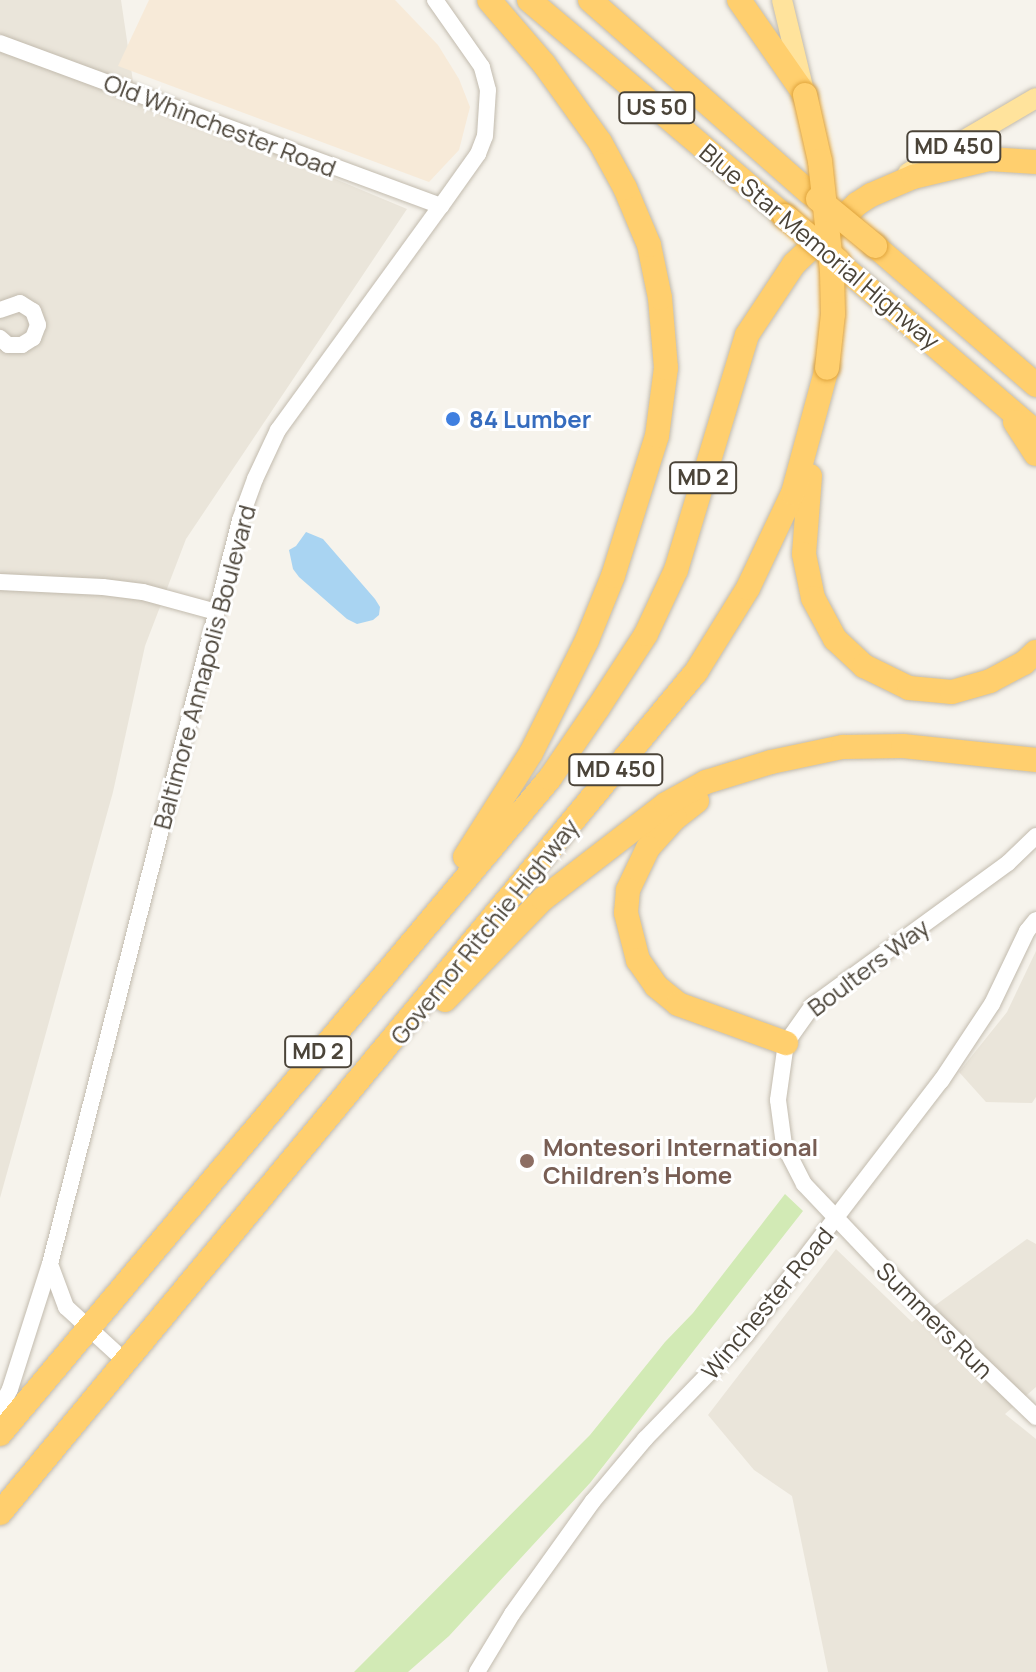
<!DOCTYPE html>
<style>
body{margin:0}
#map{position:relative;width:1036px;height:1672px;overflow:hidden;background:#f6f3ec;font-family:Manrope,sans-serif}
div>[style]{position:absolute}
.residential>*{inset:0;background:#eae5da}
.commercial>*{inset:0;background:#f7ead8}
.green>*{inset:0;background:#d2eab5}
.water>*{inset:0;background:#a9d4f2}
.roads{filter:drop-shadow(0 0 2px #c2bbae) drop-shadow(0 0 2px #c2bbae)}
.minor>*{height:16px;margin:-8px;padding:0 8px;transform-origin:8px;border-radius:8px;background:#fff}
.major>*{height:20px;margin:-10px;padding:0 10px;transform-origin:10px;border-radius:10px;background:#ffe39c}
.highway>*{height:24px;margin:-12px;padding:0 12px;transform-origin:12px;border-radius:12px;background:#ffcf6e}
.bridges{filter:drop-shadow(0 0 2px #e0a43c) drop-shadow(0 0 2px #e0a43c)}
.highway-bridge>*{height:24px;margin:-12px;padding:0 12px;transform-origin:12px;border-radius:12px;background:#ffcf6e}
.dots>*{width:22px;height:22px;translate:-50% -50%;box-sizing:border-box;border:4px solid #fff;border-radius:50%}
span{translate:-50% -50%;white-space:nowrap;text-align:center;line-height:1.15;-webkit-text-stroke:6px #fff;paint-order:stroke}
.shield-label span{padding:2px 6px;background:#fff;border:2px solid;border-radius:6px;-webkit-text-stroke-width:0}
.shield-label{font-size:22px;color:#4b4439;font-weight:700}
.street-label{font-size:24px;color:#4b4439}
.shop-label{font-size:24px;color:#366cbe;font-weight:700}
.left{translate:0 -50%;text-align:left}
.education-label{font-size:24px;color:#785e54;font-weight:700}
</style>
<div id="map">
<div class="residential">
<div style="clip-path:polygon(0 0,121px 0,135px 95px,407px 209px,186px 539px,145px 646px,113px 792px,0 1198px)"></div>
<div style="clip-path:polygon(1036px 951px,1036px 1097px,1032px 1103px,986px 1102px,959px 1072px,1007px 1012px)"></div>
<div style="clip-path:polygon(1027px 1239px,1036px 1244px,1036px 1387px,1005px 1414px,1036px 1439px,1036px 1672px,828px 1672px,792px 1496px,754px 1470px,708px 1415px,836px 1249px,912px 1322px)"></div>
</div>
<div class="commercial">
<div style="clip-path:polygon(149px 0,395px 0,438px 45px,459px 79px,470px 107px,459px 150px,429px 182px,118px 66px)"></div>
</div>
<div class="green">
<div style="clip-path:polygon(785px 1194px,803px 1211px,590px 1483px,449px 1636px,408px 1672px,354px 1672px,590px 1435px,665px 1342px,693px 1313px)"></div>
</div>
<div class="water">
<div style="clip-path:polygon(306px 532px,323px 539px,375px 599px,380px 607px,379px 615px,373px 620px,357px 624px,347px 619px,299px 577px,293px 569px,289px 550px,296px 546px)"></div>
</div>
<div class="roads">
<div class="minor">
<div style="left:0;top:43px;width:470px;rotate:20.3deg"></div>
<div style="left:0;top:310px;width:21px;rotate:-19deg"></div>
<div style="left:20px;top:303px;width:15px;rotate:32deg"></div>
<div style="left:33px;top:311px;width:15px;rotate:70deg"></div>
<div style="left:38px;top:325px;width:14px;rotate:111deg"></div>
<div style="left:33px;top:338px;width:13px;rotate:148deg"></div>
<div style="left:22px;top:345px;width:14px;rotate:180deg"></div>
<div style="left:8px;top:345px;width:11px;rotate:-139deg"></div>
<div style="left:0;top:582px;width:103px;rotate:2.8deg"></div>
<div style="left:103px;top:587px;width:40px;rotate:7.1deg"></div>
<div style="left:143px;top:592px;width:76px;rotate:15.3deg"></div>
<div style="left:1036px;top:836px;width:39px;rotate:136deg"></div>
<div style="left:1008px;top:863px;width:241px;rotate:143.9deg"></div>
<div style="left:813px;top:1005px;width:47px;rotate:125.4deg"></div>
<div style="left:786px;top:1043px;width:58px;rotate:98deg"></div>
<div style="left:778px;top:1100px;width:45px;rotate:82.4deg"></div>
<div style="left:784px;top:1145px;width:44px;rotate:62.9deg"></div>
<div style="left:804px;top:1184px;width:160px;rotate:46.5deg"></div>
<div style="left:914px;top:1300px;width:169px;rotate:43.8deg"></div>
<div style="left:50px;top:1264px;width:46px;rotate:69.6deg"></div>
<div style="left:66px;top:1307px;width:80px;rotate:42.5deg"></div>
<div style="left:0;top:1408px;width:21px;rotate:-62deg"></div>
<div style="left:10px;top:1389px;width:131px;rotate:-72.3deg"></div>
<div style="left:50px;top:1264px;width:768px;rotate:-75.67deg"></div>
<div style="left:240px;top:520px;width:44px;rotate:-69.9deg"></div>
<div style="left:255px;top:479px;width:54px;rotate:-64.9deg"></div>
<div style="left:278px;top:430px;width:277px;rotate:-54deg"></div>
<div style="left:441px;top:206px;width:64px;rotate:-54.6deg"></div>
<div style="left:478px;top:154px;width:19px;rotate:-69deg"></div>
<div style="left:485px;top:136px;width:46px;rotate:-86.3deg"></div>
<div style="left:488px;top:90px;width:24px;rotate:-105deg"></div>
<div style="left:482px;top:67px;width:82px;rotate:-125deg"></div>
<div style="left:477px;top:1672px;width:68px;rotate:-58.9deg"></div>
<div style="left:512px;top:1614px;width:139px;rotate:-54.4deg"></div>
<div style="left:593px;top:1501px;width:81px;rotate:-50deg"></div>
<div style="left:645px;top:1439px;width:144px;rotate:-45.8deg"></div>
<div style="left:745px;top:1336px;width:322px;rotate:-52.5deg"></div>
<div style="left:941px;top:1081px;width:92px;rotate:-56.5deg"></div>
<div style="left:992px;top:1004px;width:81px;rotate:-64.4deg"></div>
<div style="left:1027px;top:931px;width:14px;rotate:-51deg"></div>
</div>
<div class="major">
<div style="left:782px;top:0;width:89px;rotate:76.4deg"></div>
<div style="left:908px;top:173px;width:148px;rotate:-30.4deg"></div>
</div>
<div class="highway">
<div style="left:529px;top:0;width:335px;rotate:40.2deg"></div>
<div style="left:590px;top:0;width:293px;rotate:41.3deg"></div>
<div style="left:739px;top:0;width:116px;rotate:55.2deg"></div>
<div style="left:875px;top:246px;width:213px;rotate:40.8deg"></div>
<div style="left:848px;top:271px;width:248px;rotate:40.6deg"></div>
<div style="left:1015px;top:422px;width:38px;rotate:57deg"></div>
<div style="left:810px;top:476px;width:78px;rotate:94.4deg"></div>
<div style="left:804px;top:554px;width:45px;rotate:78.4deg"></div>
<div style="left:813px;top:598px;width:47px;rotate:61.8deg"></div>
<div style="left:835px;top:639px;width:40px;rotate:43deg"></div>
<div style="left:864px;top:666px;width:50px;rotate:26.1deg"></div>
<div style="left:909px;top:688px;width:43px;rotate:5.3deg"></div>
<div style="left:952px;top:692px;width:40px;rotate:-16deg"></div>
<div style="left:990px;top:681px;width:38px;rotate:-28deg"></div>
<div style="left:1024px;top:663px;width:16px;rotate:-43deg"></div>
<div style="left:697px;top:801px;width:28px;rotate:142deg"></div>
<div style="left:675px;top:818px;width:40px;rotate:132deg"></div>
<div style="left:648px;top:848px;width:47px;rotate:115.5deg"></div>
<div style="left:628px;top:890px;width:23px;rotate:95deg"></div>
<div style="left:626px;top:913px;width:49px;rotate:75.7deg"></div>
<div style="left:638px;top:960px;width:32px;rotate:55deg"></div>
<div style="left:656px;top:986px;width:28px;rotate:39deg"></div>
<div style="left:678px;top:1004px;width:115px;rotate:19.9deg"></div>
<div style="left:465px;top:857px;width:123px;rotate:-57.6deg"></div>
<div style="left:531px;top:753px;width:126px;rotate:-63.6deg"></div>
<div style="left:587px;top:640px;width:69px;rotate:-67.9deg"></div>
<div style="left:613px;top:576px;width:147px;rotate:-72.6deg"></div>
<div style="left:657px;top:436px;width:69px;rotate:-82.5deg"></div>
<div style="left:666px;top:368px;width:70px;rotate:-94.9deg"></div>
<div style="left:660px;top:298px;width:54px;rotate:-101.7deg"></div>
<div style="left:649px;top:245px;width:62px;rotate:-112.8deg"></div>
<div style="left:625px;top:188px;width:52px;rotate:-118.5deg"></div>
<div style="left:600px;top:142px;width:96px;rotate:-125.7deg"></div>
<div style="left:544px;top:64px;width:84px;rotate:-130.7deg"></div>
<div style="left:445px;top:1000px;width:141px;rotate:-45.9deg"></div>
<div style="left:543px;top:899px;width:155px;rotate:-37.7deg"></div>
<div style="left:666px;top:804px;width:46px;rotate:-28.8deg"></div>
<div style="left:706px;top:782px;width:68px;rotate:-17.1deg"></div>
<div style="left:771px;top:762px;width:74px;rotate:-11.8deg"></div>
<div style="left:843px;top:747px;width:60px;rotate:-1deg"></div>
<div style="left:903px;top:746px;width:134px;rotate:6deg"></div>
<div style="left:0;top:1434px;width:856px;rotate:-50.02deg"></div>
<div style="left:550px;top:778px;width:85px;rotate:-55.6deg"></div>
<div style="left:598px;top:708px;width:88px;rotate:-57deg"></div>
<div style="left:646px;top:634px;width:71px;rotate:-64.9deg"></div>
<div style="left:676px;top:570px;width:245px;rotate:-73.2deg"></div>
<div style="left:747px;top:335px;width:85px;rotate:-56.5deg"></div>
<div style="left:794px;top:264px;width:87px;rotate:-43.6deg"></div>
<div style="left:857px;top:204px;width:17px;rotate:-33deg"></div>
<div style="left:871px;top:195px;width:46px;rotate:-23.2deg"></div>
<div style="left:913px;top:177px;width:78px;rotate:-13.3deg"></div>
<div style="left:989px;top:159px;width:47px;rotate:3.7deg"></div>
<div style="left:0;top:1513px;width:1092px;rotate:-50.39deg"></div>
<div style="left:696px;top:672px;width:99px;rotate:-58.2deg"></div>
<div style="left:748px;top:588px;width:105px;rotate:-64.7deg"></div>
<div style="left:793px;top:493px;width:130px;rotate:-74.8deg"></div>
</div>
</div>
<div class="bridges">
<div class="highway-bridge">
<div style="left:805px;top:95px;width:68px;rotate:77.2deg"></div>
<div style="left:820px;top:161px;width:112px;rotate:83.8deg"></div>
<div style="left:832px;top:272px;width:42px;rotate:88.6deg"></div>
<div style="left:833px;top:314px;width:54px;rotate:96.3deg"></div>
<div style="left:818px;top:199px;width:74px;rotate:39.5deg"></div>
<div style="left:785px;top:216px;width:70px;rotate:40.3deg"></div>
</div>
</div>
<div class="dots">
<div style="left:453px;top:419px;background:#3f7fe0"></div>
<div style="left:527px;top:1161px;background:#8d6e63"></div>
</div>
<div class="shield-label">
<span style="left:657px;top:108px">US 50</span>
<span style="left:954px;top:147px">MD 450</span>
<span style="left:703px;top:478px">MD 2</span>
<span style="left:616px;top:770px">MD 450</span>
<span style="left:318px;top:1052px">MD 2</span>
</div>
<div class="street-label">
<span style="left:220px;top:125px;rotate:21deg">Old Whinchester Road</span>
<span style="left:820px;top:246px;rotate:40deg">Blue Star Memorial Highway</span>
<span style="left:204px;top:667px;rotate:-75deg">Baltimore Annapolis Boulevard</span>
<span style="left:484px;top:931px;rotate:-51deg">Governor Ritchie Highway</span>
<span style="left:868px;top:967px;rotate:-37deg">Boulters Way</span>
<span style="left:767px;top:1303px;rotate:-50deg">Winchester Road</span>
<span style="left:935px;top:1320px;rotate:45deg">Summers Run</span>
</div>
<div class="shop-label">
<span class="left" style="left:469px;top:419px">84 Lumber</span>
</div>
<div class="education-label">
<span class="left" style="left:543px;top:1161px">Montesori International<br>Children's Home</span>
</div>
</div>
